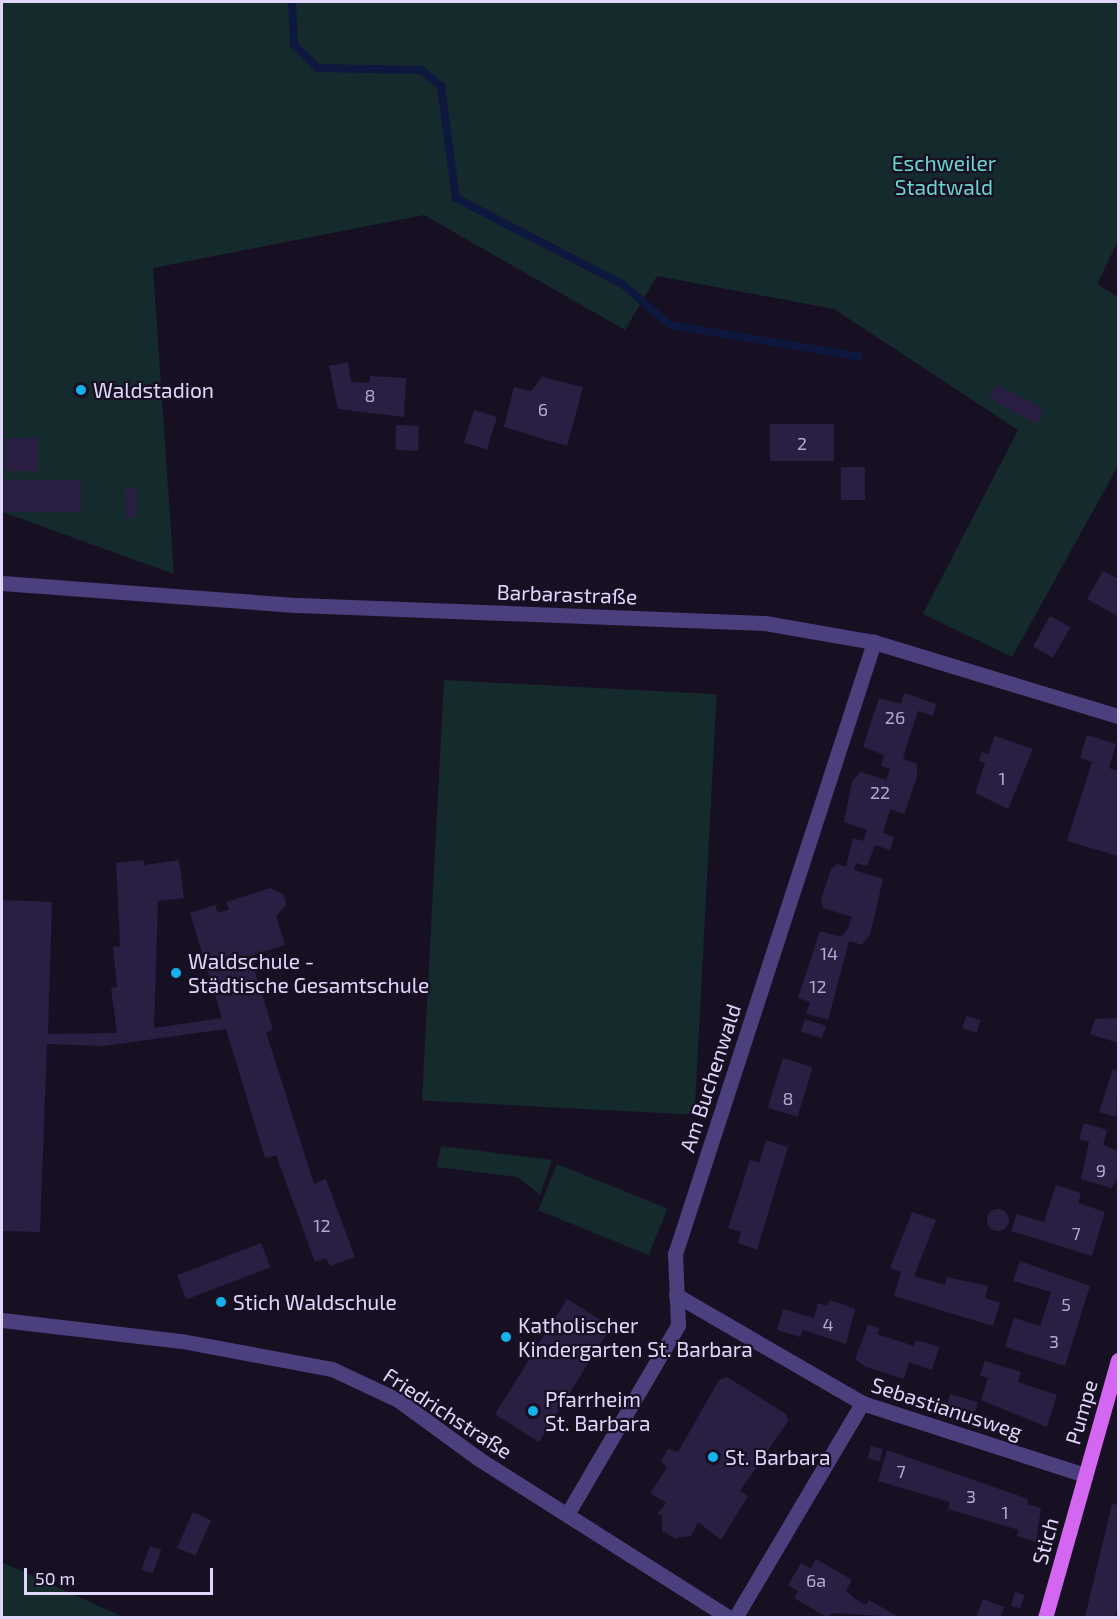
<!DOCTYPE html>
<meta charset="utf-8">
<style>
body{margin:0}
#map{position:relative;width:1120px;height:1619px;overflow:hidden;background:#171023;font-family:"Exo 2",sans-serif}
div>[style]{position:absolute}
.green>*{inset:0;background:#142a2d;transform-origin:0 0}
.stream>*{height:8px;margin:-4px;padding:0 4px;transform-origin:4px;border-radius:4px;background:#0e183e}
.building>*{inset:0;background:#2b1e43;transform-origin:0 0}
.round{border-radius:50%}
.minor>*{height:15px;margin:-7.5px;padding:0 7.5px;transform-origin:7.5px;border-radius:7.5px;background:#4c3f7e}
.major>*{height:15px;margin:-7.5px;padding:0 7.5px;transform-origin:7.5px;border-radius:7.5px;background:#d467f2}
.dots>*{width:16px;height:16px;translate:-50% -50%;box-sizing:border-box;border:3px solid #171023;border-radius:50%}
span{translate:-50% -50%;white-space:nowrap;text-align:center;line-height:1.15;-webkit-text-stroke:4.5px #171023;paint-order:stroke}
.number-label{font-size:18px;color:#b3a8ce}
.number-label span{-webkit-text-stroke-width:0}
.park-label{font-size:21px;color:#68d6cc}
.poi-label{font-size:21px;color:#e0d6fc}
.left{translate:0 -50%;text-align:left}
.street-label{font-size:21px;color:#e0d6fc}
.frame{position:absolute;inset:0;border:3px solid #e0d6fc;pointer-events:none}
.scale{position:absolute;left:24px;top:1568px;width:189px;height:27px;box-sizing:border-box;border:3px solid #e0d6fc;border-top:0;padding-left:8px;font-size:18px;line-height:21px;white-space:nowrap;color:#e0d6fc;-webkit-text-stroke:4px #171023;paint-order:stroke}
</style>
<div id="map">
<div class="green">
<div style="clip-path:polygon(2px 2px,1118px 2px,1118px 241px,1097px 284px,1118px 297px,1118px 466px,1012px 657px,923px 614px,1018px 430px,834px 309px,657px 276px,625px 330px,424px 215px,153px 268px,174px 574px,2px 512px)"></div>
<div style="left:444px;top:680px;width:273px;height:421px;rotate:3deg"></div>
<div style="clip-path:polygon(441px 1146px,552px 1160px,540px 1195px,518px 1177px,437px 1167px)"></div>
<div style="left:557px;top:1164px;width:119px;height:50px;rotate:22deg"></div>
<div style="clip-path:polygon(2px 1562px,123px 1617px,2px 1617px)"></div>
</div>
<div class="stream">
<div style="left:292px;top:2px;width:43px;rotate:87.3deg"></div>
<div style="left:294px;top:45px;width:33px;rotate:44deg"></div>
<div style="left:318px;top:68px;width:103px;rotate:1.1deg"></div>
<div style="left:421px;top:70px;width:26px;rotate:39deg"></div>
<div style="left:441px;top:86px;width:113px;rotate:82.4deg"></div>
<div style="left:456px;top:198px;width:187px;rotate:27.4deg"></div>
<div style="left:622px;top:284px;width:63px;rotate:40.5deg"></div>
<div style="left:670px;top:325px;width:191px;rotate:9.4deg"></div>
</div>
<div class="building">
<div style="clip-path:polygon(348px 362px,351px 382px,369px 383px,370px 376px,406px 378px,404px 417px,338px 409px,329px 366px)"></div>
<div style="clip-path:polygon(542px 377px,583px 387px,567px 446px,504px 427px,514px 387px,531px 391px)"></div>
<div style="clip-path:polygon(996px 385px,1042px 408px,1040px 420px,1034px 423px,989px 398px)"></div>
<div style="left:474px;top:410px;width:24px;height:34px;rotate:17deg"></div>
<div style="left:834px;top:424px;width:37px;height:64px;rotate:90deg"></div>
<div style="left:396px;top:425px;width:23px;height:25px;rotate:2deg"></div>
<div style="left:6px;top:438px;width:32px;height:33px"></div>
<div style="left:841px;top:467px;width:24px;height:33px"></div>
<div style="left:2px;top:480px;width:79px;height:32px"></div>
<div style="left:135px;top:488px;width:30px;height:10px;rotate:88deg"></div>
<div style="clip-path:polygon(1103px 571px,1118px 579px,1118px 616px,1087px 599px)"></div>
<div style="left:1050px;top:616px;width:23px;height:35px;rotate:29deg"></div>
<div style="clip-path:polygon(904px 693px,936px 704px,933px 716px,918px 711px,910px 735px,903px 759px,917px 764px,917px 777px,904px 814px,890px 809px,883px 833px,894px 837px,890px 850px,875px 845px,867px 866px,856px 863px,854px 870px,883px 879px,870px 935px,862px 945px,849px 941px,828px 1020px,806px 1013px,810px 1002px,798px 998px,820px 931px,841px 937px,848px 928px,852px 917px,823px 908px,821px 900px,831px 869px,837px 864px,846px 867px,853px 838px,863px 841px,867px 830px,844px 822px,852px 782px,860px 772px,886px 780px,890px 769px,881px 766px,884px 755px,863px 747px,879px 698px,901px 704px)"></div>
<div style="clip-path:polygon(1087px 735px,1116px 744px,1109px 768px,1118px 771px,1118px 856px,1067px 841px,1092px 762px,1080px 758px)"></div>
<div style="clip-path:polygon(995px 736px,1033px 749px,1008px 809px,975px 793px,985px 763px,979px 761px,982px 752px,988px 754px)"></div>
<div style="clip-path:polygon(144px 860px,144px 865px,179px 860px,184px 898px,158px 901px,154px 1028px,222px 1018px,190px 913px,215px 905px,218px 913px,229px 909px,226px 902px,270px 888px,284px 895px,286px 905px,276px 916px,285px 945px,250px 956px,273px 1030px,266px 1032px,314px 1184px,326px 1179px,355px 1257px,330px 1266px,326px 1258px,315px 1262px,276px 1155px,265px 1158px,226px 1029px,103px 1046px,47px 1044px,40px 1232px,2px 1231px,2px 900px,52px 902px,48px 1034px,117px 1033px,111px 988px,117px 987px,113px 947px,120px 946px,116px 863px)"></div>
<div style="left:966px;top:1016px;width:15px;height:13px;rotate:16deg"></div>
<div style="clip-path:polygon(1118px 1018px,1118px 1043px,1090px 1034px,1095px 1019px)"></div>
<div style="left:805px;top:1019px;width:22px;height:13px;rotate:18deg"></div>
<div style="left:783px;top:1058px;width:31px;height:52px;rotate:17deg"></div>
<div style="clip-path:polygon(1113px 1069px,1118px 1071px,1116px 1117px,1099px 1112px)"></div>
<div style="clip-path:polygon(1084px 1123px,1107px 1130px,1103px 1145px,1118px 1151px,1118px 1178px,1111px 1188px,1081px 1179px,1089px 1142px,1079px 1139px)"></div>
<div style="clip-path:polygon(766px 1140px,788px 1147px,757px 1250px,738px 1243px,741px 1232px,728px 1228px,750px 1160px,759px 1163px)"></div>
<div style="clip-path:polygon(1056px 1185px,1081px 1193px,1078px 1203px,1105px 1212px,1092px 1256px,1011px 1231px,1017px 1214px,1044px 1222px)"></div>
<div class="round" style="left:987px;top:1209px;width:22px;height:22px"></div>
<div style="clip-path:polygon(912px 1212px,936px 1220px,914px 1276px,945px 1285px,947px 1277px,988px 1286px,985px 1298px,1000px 1303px,993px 1326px,894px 1296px,901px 1272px,890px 1268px)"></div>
<div style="left:261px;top:1243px;width:26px;height:90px;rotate:69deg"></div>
<div style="clip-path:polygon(1020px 1261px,1090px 1286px,1065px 1366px,1005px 1347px,1014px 1318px,1040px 1326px,1051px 1292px,1013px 1281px)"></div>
<div style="left:567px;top:1299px;width:52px;height:136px;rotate:32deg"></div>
<div style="clip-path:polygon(830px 1300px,855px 1309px,846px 1344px,803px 1330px,800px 1337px,777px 1330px,783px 1309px,814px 1318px,818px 1303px,826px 1306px)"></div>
<div style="clip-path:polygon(868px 1325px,879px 1328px,877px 1334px,914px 1346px,916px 1340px,939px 1347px,932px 1370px,909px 1362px,904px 1379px,866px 1367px,855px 1359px)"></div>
<div style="clip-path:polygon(985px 1361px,1021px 1372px,1018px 1382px,1057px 1395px,1047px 1427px,981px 1400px,988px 1378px,980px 1375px)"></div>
<div style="clip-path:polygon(727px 1377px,786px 1414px,788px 1421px,740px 1491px,748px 1496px,721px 1540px,698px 1522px,691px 1536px,675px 1538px,662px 1531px,662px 1515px,657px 1514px,666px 1503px,650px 1493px,667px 1468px,661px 1461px,668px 1449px,678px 1452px,719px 1380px)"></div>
<div style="left:950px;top:1394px;width:29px;height:13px;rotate:16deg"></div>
<div style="left:871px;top:1446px;width:12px;height:13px;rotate:14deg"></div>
<div style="clip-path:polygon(887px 1450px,1028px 1499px,1027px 1504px,1041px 1508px,1036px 1542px,1017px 1536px,1019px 1530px,948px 1509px,950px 1502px,878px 1481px)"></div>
<div style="clip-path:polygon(1112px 1504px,1118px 1505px,1118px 1602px,1115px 1617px,1085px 1617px)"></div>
<div style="left:193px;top:1512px;width:20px;height:39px;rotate:24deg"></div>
<div style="left:150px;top:1546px;width:12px;height:25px;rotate:20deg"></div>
<div style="clip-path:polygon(816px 1559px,852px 1580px,846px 1590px,855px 1599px,866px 1605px,869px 1600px,899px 1617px,833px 1613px,827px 1617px,794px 1598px,798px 1591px,788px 1585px,801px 1563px,811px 1568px)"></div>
<div style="left:1015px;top:1592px;width:10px;height:14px;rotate:17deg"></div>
<div style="clip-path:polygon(983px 1599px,1004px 1607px,1000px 1617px,976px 1617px)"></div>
</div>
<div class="minor">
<div style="left:2px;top:583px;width:297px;rotate:4.3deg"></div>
<div style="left:298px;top:605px;width:467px;rotate:2.2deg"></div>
<div style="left:765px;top:623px;width:111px;rotate:9.9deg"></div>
<div style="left:874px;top:642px;width:255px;rotate:16.9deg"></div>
<div style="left:676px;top:1295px;width:215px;rotate:30.1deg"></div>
<div style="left:862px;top:1403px;width:234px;rotate:17.9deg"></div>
<div style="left:2px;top:1320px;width:181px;rotate:6.7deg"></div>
<div style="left:182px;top:1341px;width:153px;rotate:10.6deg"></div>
<div style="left:332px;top:1369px;width:73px;rotate:25.2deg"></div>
<div style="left:398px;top:1400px;width:100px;rotate:36.1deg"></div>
<div style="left:479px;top:1459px;width:297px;rotate:32.4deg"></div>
<div style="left:569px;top:1511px;width:216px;rotate:-59.6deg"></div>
<div style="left:678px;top:1325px;width:71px;rotate:-92.4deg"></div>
<div style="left:675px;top:1254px;width:644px;rotate:-71.99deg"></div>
<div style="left:735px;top:1618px;width:250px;rotate:-59.4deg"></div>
</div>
<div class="major">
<div style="left:1045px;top:1618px;width:268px;rotate:-74.2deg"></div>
</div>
<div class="dots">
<div style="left:81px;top:390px;background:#14b2ea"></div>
<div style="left:176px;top:973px;background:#14b2ea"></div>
<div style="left:221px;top:1302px;background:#14b2ea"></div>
<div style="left:506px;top:1337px;background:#14b2ea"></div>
<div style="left:533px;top:1411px;background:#14b2ea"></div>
<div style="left:713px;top:1457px;background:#14b2ea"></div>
</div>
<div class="number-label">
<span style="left:370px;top:395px">8</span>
<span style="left:543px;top:409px">6</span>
<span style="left:802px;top:443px">2</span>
<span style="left:895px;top:717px">26</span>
<span style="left:1002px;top:778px">1</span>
<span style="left:880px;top:792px">22</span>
<span style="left:829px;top:953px">14</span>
<span style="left:818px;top:986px">12</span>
<span style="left:788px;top:1098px">8</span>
<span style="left:1101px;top:1170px">9</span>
<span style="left:322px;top:1225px">12</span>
<span style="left:1076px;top:1233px">7</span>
<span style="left:1066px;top:1304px">5</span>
<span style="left:828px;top:1324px">4</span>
<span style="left:1054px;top:1341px">3</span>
<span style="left:901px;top:1471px">7</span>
<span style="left:971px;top:1496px">3</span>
<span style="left:1005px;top:1512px">1</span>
<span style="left:816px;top:1580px">6a</span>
</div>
<div class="park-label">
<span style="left:944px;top:175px">Eschweiler<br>Stadtwald</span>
</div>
<div class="poi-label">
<span class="left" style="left:93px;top:390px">Waldstadion</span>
<span class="left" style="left:188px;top:973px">Waldschule -<br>Städtische Gesamtschule</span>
<span class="left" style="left:233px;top:1302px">Stich Waldschule</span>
<span class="left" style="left:518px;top:1337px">Katholischer<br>Kindergarten St. Barbara</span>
<span class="left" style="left:545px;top:1411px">Pfarrheim<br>St. Barbara</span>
<span class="left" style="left:725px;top:1457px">St. Barbara</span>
</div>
<div class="street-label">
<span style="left:567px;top:594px;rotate:2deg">Barbarastraße</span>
<span style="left:710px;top:1078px;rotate:-72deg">Am Buchenwald</span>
<span style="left:947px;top:1408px;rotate:18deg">Sebastianusweg</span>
<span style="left:1081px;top:1412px;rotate:-74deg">Pumpe</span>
<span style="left:448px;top:1413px;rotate:33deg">Friedrichstraße</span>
<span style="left:1045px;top:1541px;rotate:-75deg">Stich</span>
</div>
<div class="frame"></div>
<div class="scale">50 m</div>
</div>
